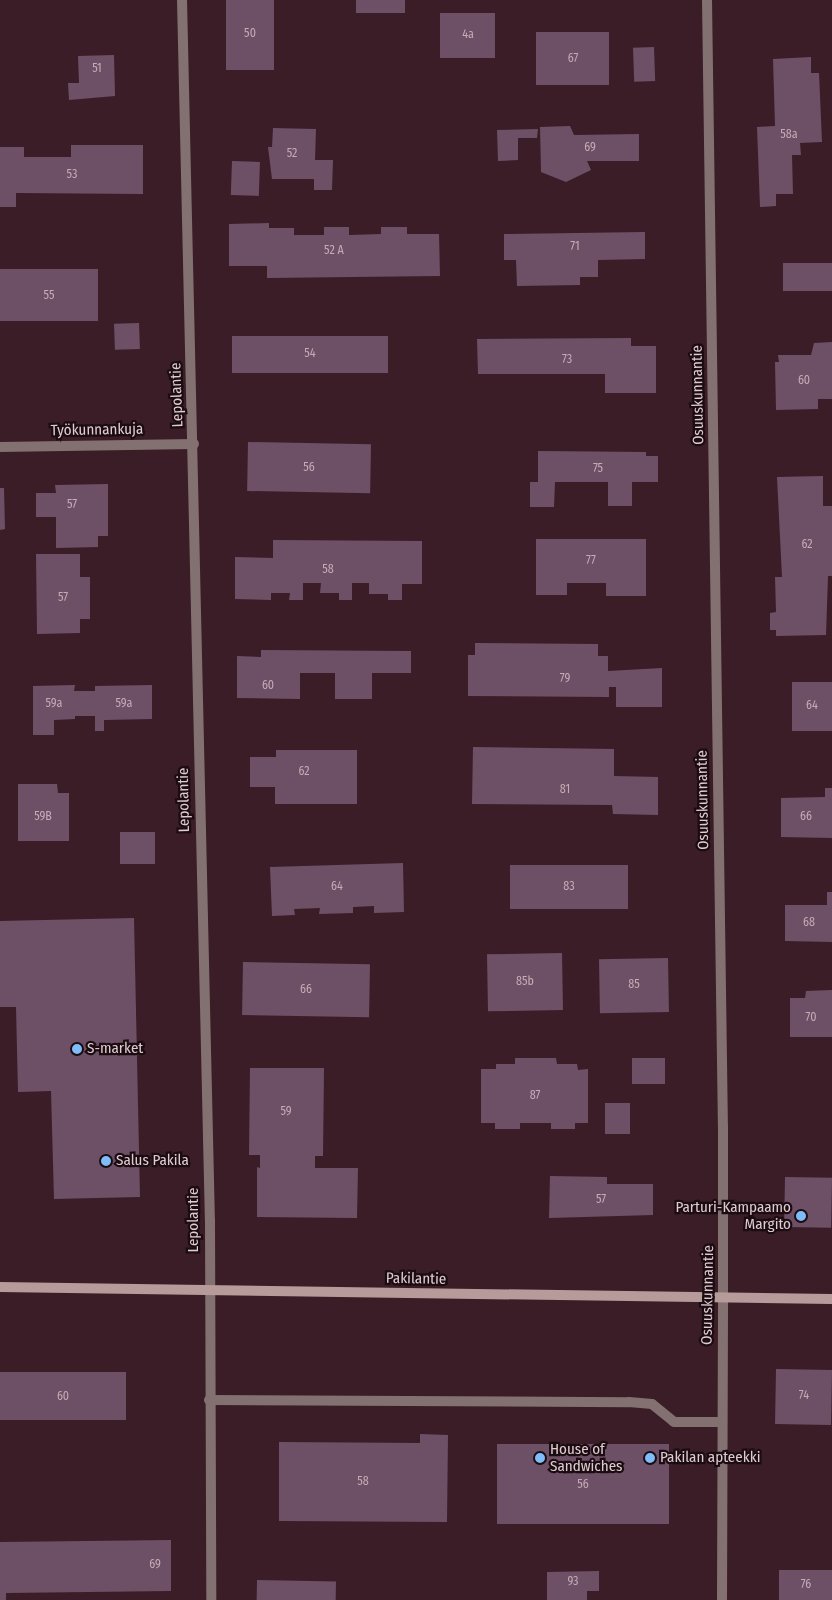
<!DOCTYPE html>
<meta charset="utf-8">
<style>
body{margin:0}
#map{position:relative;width:832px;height:1600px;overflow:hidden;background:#3b1d28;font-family:"Fira Sans Condensed",sans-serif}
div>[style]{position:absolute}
.building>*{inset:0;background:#6e5066;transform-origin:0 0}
.service>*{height:10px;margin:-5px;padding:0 5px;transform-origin:5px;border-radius:5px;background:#837171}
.minor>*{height:10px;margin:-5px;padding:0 5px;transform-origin:5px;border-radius:5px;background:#837171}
.tertiary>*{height:10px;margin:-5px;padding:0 5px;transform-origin:5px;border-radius:5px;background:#837171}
.secondary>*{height:10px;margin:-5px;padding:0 5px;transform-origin:5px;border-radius:5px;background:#b79b9a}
.dots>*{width:14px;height:14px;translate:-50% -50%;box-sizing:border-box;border:2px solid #1a0c11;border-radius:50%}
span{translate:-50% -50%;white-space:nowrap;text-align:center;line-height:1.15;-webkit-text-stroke:4.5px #1a0c11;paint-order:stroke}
.number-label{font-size:12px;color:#c4acb6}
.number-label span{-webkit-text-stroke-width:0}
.street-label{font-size:15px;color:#e0cbd1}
.poi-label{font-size:15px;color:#e0cbd1}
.left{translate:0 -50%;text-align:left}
.right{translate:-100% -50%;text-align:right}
</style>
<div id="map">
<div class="building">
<div style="left:226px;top:0;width:48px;height:70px"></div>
<div style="left:356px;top:0;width:49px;height:13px"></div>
<div style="left:440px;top:13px;width:55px;height:45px"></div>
<div style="left:609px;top:32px;width:53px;height:73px;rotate:90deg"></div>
<div style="left:654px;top:47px;width:34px;height:21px;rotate:88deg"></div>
<div style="clip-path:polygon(114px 55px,115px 96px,69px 100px,68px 83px,79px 83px,78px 56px)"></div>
<div style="clip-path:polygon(811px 57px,811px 73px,819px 73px,822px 142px,800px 143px,801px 155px,792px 155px,793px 194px,776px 194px,776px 206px,760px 207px,757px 127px,775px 126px,773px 59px)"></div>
<div style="clip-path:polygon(570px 126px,574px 135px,639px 134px,639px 161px,587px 161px,591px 170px,566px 182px,541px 172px,540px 127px)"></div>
<div style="clip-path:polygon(273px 128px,316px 129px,315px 160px,333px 160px,332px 190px,314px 190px,314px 179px,272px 179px,268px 147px,272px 147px)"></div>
<div style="clip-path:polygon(538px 129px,537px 138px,518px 138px,518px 160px,498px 161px,497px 130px)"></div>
<div style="clip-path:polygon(71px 145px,143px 145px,143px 194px,16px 193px,16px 207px,0 207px,0 147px,24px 147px,24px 157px,71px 157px)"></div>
<div style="left:232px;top:161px;width:28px;height:34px;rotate:2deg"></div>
<div style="clip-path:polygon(269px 223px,269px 228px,294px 228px,294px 235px,324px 235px,324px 227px,349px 227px,349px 235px,381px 234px,381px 227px,407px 227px,407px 234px,439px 234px,440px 276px,267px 278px,267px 266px,229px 266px,229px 224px)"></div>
<div style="clip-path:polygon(645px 232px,645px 259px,598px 260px,598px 277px,580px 277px,580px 285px,517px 286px,516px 260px,504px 260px,504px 234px)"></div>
<div style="left:832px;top:263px;width:28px;height:49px;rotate:90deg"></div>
<div style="left:98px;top:269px;width:52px;height:98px;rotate:90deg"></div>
<div style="left:139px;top:323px;width:26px;height:25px;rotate:88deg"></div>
<div style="left:232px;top:336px;width:156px;height:37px"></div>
<div style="clip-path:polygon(631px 338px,631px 346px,656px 346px,656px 393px,605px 393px,605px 374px,478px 374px,477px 339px)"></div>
<div style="clip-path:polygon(832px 342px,832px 399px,818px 399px,818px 409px,776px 410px,775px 362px,779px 362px,778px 355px,811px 355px,814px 343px)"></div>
<div style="left:248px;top:442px;width:123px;height:49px;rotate:1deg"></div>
<div style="clip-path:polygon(538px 451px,646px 452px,646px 456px,658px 456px,658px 482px,632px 482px,632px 506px,608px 506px,608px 482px,555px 482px,554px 507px,530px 507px,530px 482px,538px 482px)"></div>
<div style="clip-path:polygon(823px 476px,823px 506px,832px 506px,832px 576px,828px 576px,826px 635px,776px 636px,776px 630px,770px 630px,770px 613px,776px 612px,775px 577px,782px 577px,777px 477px)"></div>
<div style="clip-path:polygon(108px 484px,108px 536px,98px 536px,98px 547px,56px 548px,56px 517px,36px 517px,36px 493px,56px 493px,55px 485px)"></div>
<div style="clip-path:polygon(0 488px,4px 488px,5px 529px,0 530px)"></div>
<div style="clip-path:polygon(536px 539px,646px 539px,646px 596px,606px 596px,606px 583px,567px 583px,567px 595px,536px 595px)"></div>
<div style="clip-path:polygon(273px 540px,422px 541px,422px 584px,402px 584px,402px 600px,388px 600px,388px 594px,369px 594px,369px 583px,352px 583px,352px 600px,339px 600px,339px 593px,320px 593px,321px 583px,303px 583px,303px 600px,289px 600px,290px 593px,271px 593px,271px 600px,235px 599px,235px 557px,273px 558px)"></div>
<div style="clip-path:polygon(36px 554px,80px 554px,80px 577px,90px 577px,90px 619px,80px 619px,80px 633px,37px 634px)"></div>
<div style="clip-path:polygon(475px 643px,598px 644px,598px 656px,608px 656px,608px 671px,662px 668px,662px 707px,616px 707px,616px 687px,609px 687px,609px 697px,468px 696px,468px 655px,475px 655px)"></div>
<div style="clip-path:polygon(261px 650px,411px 651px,411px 673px,372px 673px,372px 699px,335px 699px,335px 673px,300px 673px,300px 699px,237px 698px,237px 656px,261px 657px)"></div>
<div style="left:792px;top:682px;width:40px;height:49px"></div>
<div style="clip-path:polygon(75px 685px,74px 691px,95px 691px,95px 686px,152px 685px,152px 719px,104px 720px,104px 731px,95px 731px,95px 716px,75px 716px,75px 719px,54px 720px,54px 735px,33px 735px,33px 686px)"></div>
<div style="clip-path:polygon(473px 747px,614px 749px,614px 776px,658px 777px,658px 815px,613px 814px,612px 805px,472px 804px)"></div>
<div style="clip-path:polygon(276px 750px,357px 750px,357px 804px,275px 804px,275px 787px,250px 787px,250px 757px,276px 757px)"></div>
<div style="clip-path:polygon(18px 784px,57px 784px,58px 793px,69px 793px,69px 841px,18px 841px)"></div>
<div style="clip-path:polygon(825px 788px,832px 788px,832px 838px,781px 837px,781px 798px,825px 797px)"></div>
<div style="left:155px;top:832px;width:32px;height:35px;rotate:90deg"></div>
<div style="clip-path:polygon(403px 863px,404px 912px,374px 913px,374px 906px,353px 907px,353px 913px,319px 914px,320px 908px,294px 909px,295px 915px,272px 916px,270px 867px)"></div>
<div style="left:510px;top:865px;width:118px;height:44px"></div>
<div style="clip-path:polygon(827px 892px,832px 892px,832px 942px,785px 941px,785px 905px,827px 905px)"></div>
<div style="clip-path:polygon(134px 918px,140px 1197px,54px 1199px,51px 1091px,18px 1092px,16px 1007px,0 1007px,0 921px)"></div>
<div style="left:562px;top:953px;width:57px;height:75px;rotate:89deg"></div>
<div style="left:668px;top:958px;width:54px;height:69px;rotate:89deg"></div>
<div style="left:243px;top:962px;width:127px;height:53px;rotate:1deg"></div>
<div style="clip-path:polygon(832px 990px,832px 1037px,790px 1037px,790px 998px,805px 998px,806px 991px)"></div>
<div style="clip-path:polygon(515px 1058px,556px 1058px,557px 1064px,577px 1064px,578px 1070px,588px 1069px,588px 1123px,575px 1123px,575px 1129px,551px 1129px,551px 1123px,520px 1123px,520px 1129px,495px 1129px,495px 1123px,481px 1123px,481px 1069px,496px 1069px,496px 1064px,515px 1064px)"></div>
<div style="left:632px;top:1058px;width:33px;height:26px"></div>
<div style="clip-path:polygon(250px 1068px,324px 1068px,323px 1156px,315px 1156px,315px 1168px,358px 1168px,357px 1218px,257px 1217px,257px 1167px,260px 1168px,260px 1155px,249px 1155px)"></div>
<div style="left:630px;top:1103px;width:31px;height:25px;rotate:90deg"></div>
<div style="clip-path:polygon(550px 1176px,607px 1177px,607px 1184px,653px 1184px,653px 1215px,549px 1218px)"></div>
<div style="left:785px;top:1177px;width:47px;height:50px;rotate:1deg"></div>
<div style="left:776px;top:1369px;width:56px;height:55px;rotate:1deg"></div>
<div style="left:126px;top:1372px;width:48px;height:126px;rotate:90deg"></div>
<div style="clip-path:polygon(420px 1434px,448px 1435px,447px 1522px,279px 1521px,279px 1442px,420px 1443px)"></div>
<div style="left:497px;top:1444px;width:172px;height:80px"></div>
<div style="clip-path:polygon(171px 1540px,171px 1591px,6px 1593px,6px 1600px,0 1600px,0 1542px)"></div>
<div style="left:779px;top:1570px;width:53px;height:30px"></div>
<div style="clip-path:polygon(599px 1571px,599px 1591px,587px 1591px,587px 1600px,547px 1600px,547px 1572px)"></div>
<div style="left:257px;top:1580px;width:79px;height:20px;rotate:1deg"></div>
</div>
<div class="service">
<div style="left:209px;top:1400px;width:420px;rotate:0.3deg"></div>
<div style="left:629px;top:1402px;width:23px;rotate:5deg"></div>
<div style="left:652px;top:1404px;width:28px;rotate:39deg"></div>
<div style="left:674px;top:1422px;width:48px"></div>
</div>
<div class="minor">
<div style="left:182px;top:0;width:1221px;rotate:88.69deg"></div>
<div style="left:210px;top:1221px;width:379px;rotate:89.8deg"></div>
<div style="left:0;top:447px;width:194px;rotate:-0.9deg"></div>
<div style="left:722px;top:1600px;width:302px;rotate:-89.8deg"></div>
</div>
<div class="tertiary">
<div style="left:707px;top:0;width:1127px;rotate:89.19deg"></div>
<div style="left:723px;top:1127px;width:171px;rotate:90deg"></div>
</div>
<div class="secondary">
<div style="left:0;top:1287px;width:832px;rotate:0.83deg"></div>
</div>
<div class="dots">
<div style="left:77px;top:1049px;background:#7ebdf9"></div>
<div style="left:106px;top:1161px;background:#7ebdf9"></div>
<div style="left:801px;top:1216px;background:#7ebdf9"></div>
<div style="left:540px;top:1458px;background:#7ebdf9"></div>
<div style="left:650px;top:1458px;background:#7ebdf9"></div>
</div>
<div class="number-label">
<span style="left:250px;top:34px">50</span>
<span style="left:468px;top:35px">4a</span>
<span style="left:573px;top:59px">67</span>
<span style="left:97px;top:69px">51</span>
<span style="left:789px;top:135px">58a</span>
<span style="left:590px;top:148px">69</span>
<span style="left:292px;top:154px">52</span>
<span style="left:72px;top:175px">53</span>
<span style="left:575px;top:247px">71</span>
<span style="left:334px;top:251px">52 A</span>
<span style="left:49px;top:296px">55</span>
<span style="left:310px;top:354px">54</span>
<span style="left:567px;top:360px">73</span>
<span style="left:804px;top:381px">60</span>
<span style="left:309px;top:468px">56</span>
<span style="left:598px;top:469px">75</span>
<span style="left:72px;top:505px">57</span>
<span style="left:807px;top:545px">62</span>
<span style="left:591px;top:561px">77</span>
<span style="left:328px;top:570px">58</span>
<span style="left:63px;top:598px">57</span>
<span style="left:565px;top:679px">79</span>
<span style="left:268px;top:686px">60</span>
<span style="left:54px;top:704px">59a</span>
<span style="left:124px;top:704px">59a</span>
<span style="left:812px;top:706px">64</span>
<span style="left:304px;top:772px">62</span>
<span style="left:565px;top:790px">81</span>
<span style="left:43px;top:817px">59B</span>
<span style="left:806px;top:817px">66</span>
<span style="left:337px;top:887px">64</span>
<span style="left:569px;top:887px">83</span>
<span style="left:809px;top:923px">68</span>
<span style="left:525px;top:982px">85b</span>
<span style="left:634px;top:985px">85</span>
<span style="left:306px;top:990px">66</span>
<span style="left:811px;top:1018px">70</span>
<span style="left:535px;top:1096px">87</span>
<span style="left:286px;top:1112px">59</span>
<span style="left:601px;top:1200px">57</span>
<span style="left:804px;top:1396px">74</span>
<span style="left:63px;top:1397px">60</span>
<span style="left:363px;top:1482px">58</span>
<span style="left:583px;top:1485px">56</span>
<span style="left:155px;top:1565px">69</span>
<span style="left:573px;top:1582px">93</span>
<span style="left:806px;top:1585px">76</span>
</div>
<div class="street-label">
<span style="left:177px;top:395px;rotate:-92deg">Lepolantie</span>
<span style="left:698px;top:395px;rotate:-91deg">Osuuskunnantie</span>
<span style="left:97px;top:430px;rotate:-1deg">Työkunnankuja</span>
<span style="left:184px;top:800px;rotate:-91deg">Lepolantie</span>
<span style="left:703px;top:800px;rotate:-91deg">Osuuskunnantie</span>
<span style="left:194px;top:1220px;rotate:-90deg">Lepolantie</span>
<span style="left:416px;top:1279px;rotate:1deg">Pakilantie</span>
<span style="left:708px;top:1295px;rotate:-89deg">Osuuskunnantie</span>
</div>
<div class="poi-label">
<span class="left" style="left:87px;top:1049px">S-market</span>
<span class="left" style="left:116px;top:1161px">Salus Pakila</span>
<span class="right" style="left:791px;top:1216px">Parturi-Kampaamo<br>Margito</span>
<span class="left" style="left:550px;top:1458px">House of<br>Sandwiches</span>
<span class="left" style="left:660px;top:1458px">Pakilan apteekki</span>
</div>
</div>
